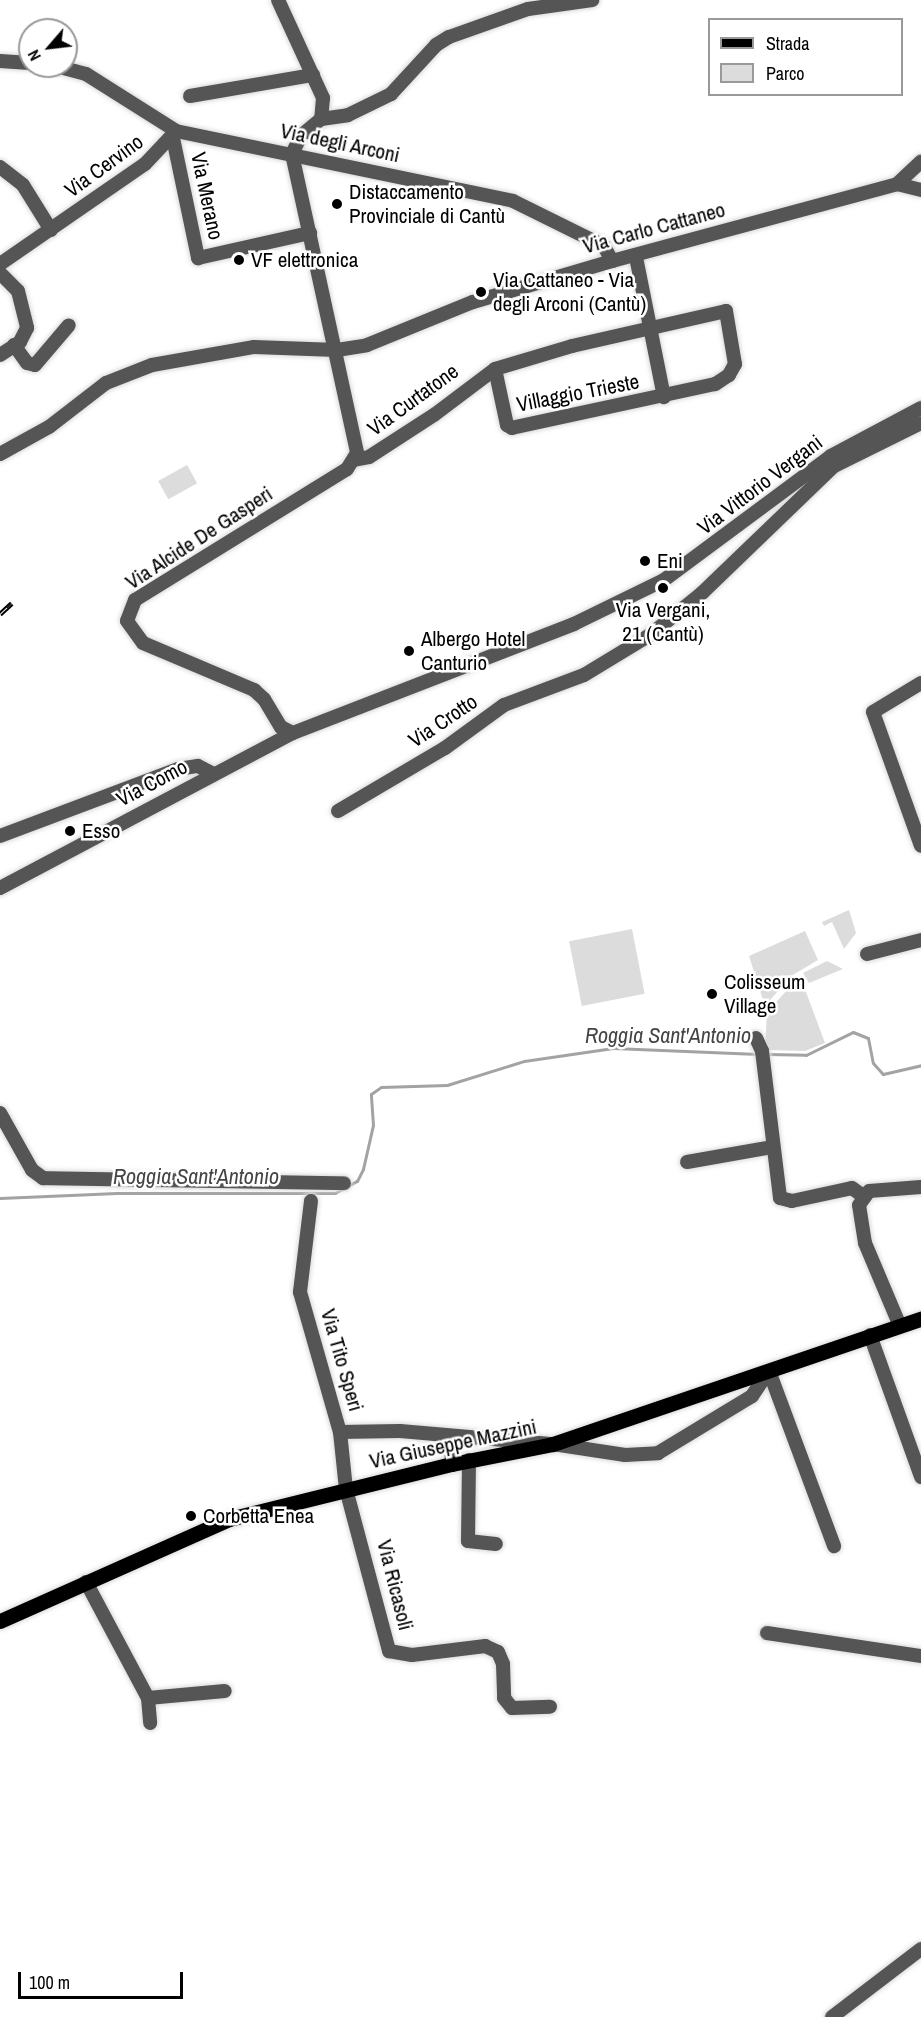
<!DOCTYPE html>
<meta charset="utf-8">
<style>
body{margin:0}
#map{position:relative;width:921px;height:2017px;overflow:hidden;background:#fff;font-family:"Archivo Narrow",sans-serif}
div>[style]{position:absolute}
.green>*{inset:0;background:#dcdcdc;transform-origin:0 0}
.stream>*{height:3px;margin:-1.5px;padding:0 1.5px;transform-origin:1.5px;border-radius:1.5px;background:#a3a3a3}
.roads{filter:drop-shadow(0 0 2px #dbdbdb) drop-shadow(0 0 2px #dbdbdb)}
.minor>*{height:14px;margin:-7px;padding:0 7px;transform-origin:7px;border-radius:7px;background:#555}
.major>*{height:15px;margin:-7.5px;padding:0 7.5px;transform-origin:7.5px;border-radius:7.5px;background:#000}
.rail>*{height:5px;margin-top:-2.5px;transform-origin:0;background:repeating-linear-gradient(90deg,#fff 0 9px,#000 0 18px);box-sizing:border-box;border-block:2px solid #000}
.dots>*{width:16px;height:16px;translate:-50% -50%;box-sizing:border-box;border:3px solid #fff;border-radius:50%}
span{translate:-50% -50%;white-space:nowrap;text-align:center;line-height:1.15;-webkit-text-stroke:5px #fff;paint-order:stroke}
.street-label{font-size:21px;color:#000}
.poi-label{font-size:21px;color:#000}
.left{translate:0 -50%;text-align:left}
.water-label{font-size:22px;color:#444;font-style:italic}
.legend{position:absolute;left:708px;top:18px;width:195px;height:78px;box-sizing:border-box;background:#fff;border:2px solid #999;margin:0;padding:8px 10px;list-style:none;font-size:18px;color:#000}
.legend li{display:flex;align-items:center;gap:12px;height:30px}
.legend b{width:30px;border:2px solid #999}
.north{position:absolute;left:18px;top:18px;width:60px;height:60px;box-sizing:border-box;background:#fff;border:2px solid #999;border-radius:50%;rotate:242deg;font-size:16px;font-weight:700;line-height:24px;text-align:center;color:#000}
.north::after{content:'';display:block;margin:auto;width:21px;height:27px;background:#000;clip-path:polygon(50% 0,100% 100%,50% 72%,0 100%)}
.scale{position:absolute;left:18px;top:1972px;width:165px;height:27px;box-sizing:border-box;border:3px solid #000;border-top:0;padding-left:8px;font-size:18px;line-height:21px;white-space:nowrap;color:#000;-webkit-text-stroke:4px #fff;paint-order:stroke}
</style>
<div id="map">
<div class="green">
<div style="left:187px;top:465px;width:21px;height:33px;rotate:61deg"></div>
<div style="clip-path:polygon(849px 910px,856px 933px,844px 949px,832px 922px,824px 926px,822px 922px)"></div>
<div style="left:632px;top:929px;width:66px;height:64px;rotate:79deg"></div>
<div style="clip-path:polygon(805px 931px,818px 960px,791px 976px,765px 1006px,749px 956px)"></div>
<div style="clip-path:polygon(827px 961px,843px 969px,809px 983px,803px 973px)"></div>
<div style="clip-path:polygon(800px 976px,825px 1043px,805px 1051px,765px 1050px,767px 1012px)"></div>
</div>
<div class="stream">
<div style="left:767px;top:1054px;width:39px;rotate:1deg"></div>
<div style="left:806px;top:1055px;width:52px;rotate:-26.1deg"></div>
<div style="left:853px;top:1032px;width:16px;rotate:22deg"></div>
<div style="left:868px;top:1038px;width:25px;rotate:79deg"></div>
<div style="left:873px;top:1063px;width:15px;rotate:48deg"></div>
<div style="left:883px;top:1074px;width:39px;rotate:-13deg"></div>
<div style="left:0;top:1198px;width:117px;rotate:-2.4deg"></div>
<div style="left:117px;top:1193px;width:218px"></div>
<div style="left:335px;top:1193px;width:25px;rotate:-29deg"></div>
<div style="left:357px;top:1181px;width:13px;rotate:-63deg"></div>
<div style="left:363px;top:1169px;width:45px;rotate:-77.2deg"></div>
<div style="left:373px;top:1125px;width:31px;rotate:-94deg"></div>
<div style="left:371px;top:1094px;width:12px;rotate:-35deg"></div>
<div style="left:381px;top:1087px;width:66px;rotate:-1.7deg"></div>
<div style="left:447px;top:1085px;width:81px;rotate:-17.3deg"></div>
<div style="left:524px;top:1061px;width:90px;rotate:-8.3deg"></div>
<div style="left:613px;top:1048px;width:145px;rotate:2.4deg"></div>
</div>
<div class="roads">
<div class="minor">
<div style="left:278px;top:0;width:108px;rotate:65.3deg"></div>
<div style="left:323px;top:98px;width:21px;rotate:95deg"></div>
<div style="left:321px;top:119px;width:26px;rotate:140deg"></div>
<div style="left:301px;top:136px;width:20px;rotate:117deg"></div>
<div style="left:292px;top:154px;width:306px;rotate:77.7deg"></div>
<div style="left:357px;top:453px;width:19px;rotate:122deg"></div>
<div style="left:347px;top:469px;width:249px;rotate:148.3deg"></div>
<div style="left:135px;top:600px;width:22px;rotate:111deg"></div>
<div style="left:127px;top:621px;width:27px;rotate:54deg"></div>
<div style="left:143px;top:643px;width:121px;rotate:22.9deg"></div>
<div style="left:254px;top:690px;width:13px;rotate:42deg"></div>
<div style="left:264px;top:699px;width:33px;rotate:59deg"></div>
<div style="left:281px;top:727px;width:13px;rotate:27deg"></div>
<div style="left:0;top:61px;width:30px;rotate:4deg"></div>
<div style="left:56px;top:66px;width:31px;rotate:15deg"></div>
<div style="left:86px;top:74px;width:107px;rotate:32.3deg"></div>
<div style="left:176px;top:131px;width:344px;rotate:11.7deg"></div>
<div style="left:513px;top:201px;width:102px;rotate:26.3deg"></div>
<div style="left:604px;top:246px;width:17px;rotate:62deg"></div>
<div style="left:190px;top:96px;width:125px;rotate:-9.7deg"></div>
<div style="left:321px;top:119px;width:27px;rotate:-8deg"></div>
<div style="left:348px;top:115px;width:48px;rotate:-26deg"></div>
<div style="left:391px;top:94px;width:67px;rotate:-47.4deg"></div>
<div style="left:436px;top:45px;width:15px;rotate:-32deg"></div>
<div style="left:449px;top:37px;width:84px;rotate:-19.5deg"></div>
<div style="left:528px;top:9px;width:65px;rotate:-8deg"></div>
<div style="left:173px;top:138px;width:123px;rotate:78.2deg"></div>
<div style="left:198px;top:258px;width:115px;rotate:-12.6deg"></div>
<div style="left:0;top:167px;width:29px;rotate:38deg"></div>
<div style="left:23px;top:185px;width:53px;rotate:58.1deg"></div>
<div style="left:897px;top:184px;width:33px;rotate:-43deg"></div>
<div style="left:636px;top:257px;width:143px;rotate:78.7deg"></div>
<div style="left:0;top:264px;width:176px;rotate:-34.6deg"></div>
<div style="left:145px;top:164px;width:44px;rotate:-46.8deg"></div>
<div style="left:0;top:273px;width:25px;rotate:45deg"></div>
<div style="left:18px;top:291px;width:38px;rotate:76deg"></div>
<div style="left:27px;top:328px;width:16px;rotate:117deg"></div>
<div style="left:20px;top:342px;width:24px;rotate:147deg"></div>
<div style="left:726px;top:311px;width:54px;rotate:80.4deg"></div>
<div style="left:735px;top:364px;width:13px;rotate:119deg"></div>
<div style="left:729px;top:375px;width:17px;rotate:147deg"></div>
<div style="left:715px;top:384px;width:208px;rotate:167.8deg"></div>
<div style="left:512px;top:428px;width:6px;rotate:-149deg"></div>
<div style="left:507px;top:425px;width:57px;rotate:-102.1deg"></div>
<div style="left:495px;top:369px;width:80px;rotate:-16.6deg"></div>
<div style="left:572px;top:346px;width:158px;rotate:-12.8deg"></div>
<div style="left:14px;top:345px;width:22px;rotate:54deg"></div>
<div style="left:27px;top:363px;width:8px;rotate:14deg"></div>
<div style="left:35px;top:365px;width:52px;rotate:-49.6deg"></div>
<div style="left:0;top:454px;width:56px;rotate:-28.9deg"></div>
<div style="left:49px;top:427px;width:72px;rotate:-37.7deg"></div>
<div style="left:106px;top:383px;width:49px;rotate:-21.4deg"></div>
<div style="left:152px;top:365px;width:104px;rotate:-10deg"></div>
<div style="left:254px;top:347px;width:83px;rotate:2.1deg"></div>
<div style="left:337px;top:350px;width:30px;rotate:-9deg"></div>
<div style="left:367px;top:345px;width:114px;rotate:-22.1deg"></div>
<div style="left:473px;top:302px;width:145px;rotate:-16.4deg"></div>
<div style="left:612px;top:261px;width:295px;rotate:-15.1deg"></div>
<div style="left:897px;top:184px;width:25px;rotate:14deg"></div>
<div style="left:354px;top:460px;width:15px;rotate:-11deg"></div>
<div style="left:369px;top:457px;width:77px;rotate:-32.9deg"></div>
<div style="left:434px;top:415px;width:76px;rotate:-37deg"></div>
<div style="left:921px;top:683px;width:56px;rotate:148.9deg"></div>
<div style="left:873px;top:712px;width:142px;rotate:70.3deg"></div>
<div style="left:338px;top:811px;width:124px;rotate:-30.5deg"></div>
<div style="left:445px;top:748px;width:73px;rotate:-36.1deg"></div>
<div style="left:504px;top:705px;width:85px;rotate:-20.6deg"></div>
<div style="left:584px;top:675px;width:77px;rotate:-31.2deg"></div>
<div style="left:650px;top:635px;width:67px;rotate:-38.9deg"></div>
<div style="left:702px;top:593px;width:183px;rotate:-43.9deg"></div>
<div style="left:834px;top:466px;width:97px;rotate:-26.3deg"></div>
<div style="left:0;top:836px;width:190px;rotate:-20.6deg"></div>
<div style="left:178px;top:769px;width:20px;rotate:-9deg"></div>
<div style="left:198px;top:766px;width:18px;rotate:27deg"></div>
<div style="left:0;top:888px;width:331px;rotate:-27.9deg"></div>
<div style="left:293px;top:733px;width:301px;rotate:-21.2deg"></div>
<div style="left:574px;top:624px;width:100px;rotate:-26.1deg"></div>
<div style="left:664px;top:580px;width:208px;rotate:-36.6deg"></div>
<div style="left:831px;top:456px;width:102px;rotate:-28.1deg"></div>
<div style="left:867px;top:954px;width:56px;rotate:-14.5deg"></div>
<div style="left:756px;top:1038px;width:14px;rotate:65deg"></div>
<div style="left:762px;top:1051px;width:148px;rotate:83deg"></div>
<div style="left:780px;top:1198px;width:12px;rotate:14deg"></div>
<div style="left:792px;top:1201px;width:61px;rotate:-12.2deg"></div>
<div style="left:852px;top:1188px;width:14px;rotate:36deg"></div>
<div style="left:0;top:1113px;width:65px;rotate:60.7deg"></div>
<div style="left:32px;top:1170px;width:14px;rotate:36deg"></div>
<div style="left:43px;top:1178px;width:301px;rotate:1deg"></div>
<div style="left:687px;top:1162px;width:86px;rotate:-10deg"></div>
<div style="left:311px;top:1201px;width:92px;rotate:96.9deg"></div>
<div style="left:300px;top:1292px;width:146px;rotate:74.1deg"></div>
<div style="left:340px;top:1432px;width:60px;rotate:-1deg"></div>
<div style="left:400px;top:1431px;width:154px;rotate:4.9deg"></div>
<div style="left:553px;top:1444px;width:73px;rotate:8.7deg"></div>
<div style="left:625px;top:1455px;width:33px;rotate:-3deg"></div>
<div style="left:658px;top:1453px;width:110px;rotate:-31.2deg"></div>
<div style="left:752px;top:1396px;width:30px;rotate:-56deg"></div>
<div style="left:900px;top:1326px;width:90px;rotate:-112.9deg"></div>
<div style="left:865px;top:1243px;width:38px;rotate:-99deg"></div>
<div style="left:859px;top:1205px;width:17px;rotate:-54deg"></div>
<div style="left:869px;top:1191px;width:52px;rotate:-4.4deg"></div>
<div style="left:870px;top:1335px;width:151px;rotate:70.2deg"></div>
<div style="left:769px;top:1371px;width:187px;rotate:69.6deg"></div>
<div style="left:340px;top:1432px;width:57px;rotate:84deg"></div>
<div style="left:346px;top:1489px;width:168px;rotate:75.1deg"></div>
<div style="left:389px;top:1651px;width:23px;rotate:10deg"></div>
<div style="left:412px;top:1655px;width:74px;rotate:-7deg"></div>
<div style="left:485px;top:1646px;width:14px;rotate:25deg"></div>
<div style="left:498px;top:1652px;width:13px;rotate:67deg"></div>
<div style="left:503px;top:1664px;width:34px;rotate:88deg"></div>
<div style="left:504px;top:1698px;width:13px;rotate:51deg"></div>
<div style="left:512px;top:1708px;width:38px;rotate:-2deg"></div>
<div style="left:451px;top:1436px;width:28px;rotate:88deg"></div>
<div style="left:469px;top:1460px;width:81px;rotate:90.7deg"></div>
<div style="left:468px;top:1541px;width:28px;rotate:6deg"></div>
<div style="left:86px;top:1582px;width:132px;rotate:61.9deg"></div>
<div style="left:148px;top:1698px;width:25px;rotate:85deg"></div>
<div style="left:767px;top:1633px;width:156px;rotate:8.5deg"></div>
<div style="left:148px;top:1698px;width:77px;rotate:-5.2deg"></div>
<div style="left:832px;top:2017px;width:112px;rotate:-37.4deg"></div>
</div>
<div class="major">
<div style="left:0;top:1621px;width:251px;rotate:-24deg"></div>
<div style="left:229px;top:1519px;width:230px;rotate:-13.9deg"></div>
<div style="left:452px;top:1464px;width:103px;rotate:-11.2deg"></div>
<div style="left:553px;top:1444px;width:389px;rotate:-18.8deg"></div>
</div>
</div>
<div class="rail">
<div style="left:0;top:614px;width:16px;rotate:-43deg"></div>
</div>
<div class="dots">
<div style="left:337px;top:204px;background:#000"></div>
<div style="left:239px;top:260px;background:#000"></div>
<div style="left:481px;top:292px;background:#000"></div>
<div style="left:645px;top:561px;background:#000"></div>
<div style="left:663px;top:588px;background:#000"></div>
<div style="left:409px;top:651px;background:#000"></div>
<div style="left:70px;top:831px;background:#000"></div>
<div style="left:712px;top:994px;background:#000"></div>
<div style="left:191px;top:1516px;background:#000"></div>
</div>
<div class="street-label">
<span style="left:340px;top:143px;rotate:12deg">Via degli Arconi</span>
<span style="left:104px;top:166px;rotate:-36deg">Via Cervino</span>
<span style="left:207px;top:196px;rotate:78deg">Via Merano</span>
<span style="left:654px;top:228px;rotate:-15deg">Via Carlo Cattaneo</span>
<span style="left:578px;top:393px;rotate:-11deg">Villaggio Trieste</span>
<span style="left:413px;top:400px;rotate:-36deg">Via Curtatone</span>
<span style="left:760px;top:485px;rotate:-37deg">Via Vittorio Vergani</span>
<span style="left:199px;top:538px;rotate:-33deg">Via Alcide De Gasperi</span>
<span style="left:443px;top:721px;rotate:-34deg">Via Crotto</span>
<span style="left:152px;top:783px;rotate:-28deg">Via Como</span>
<span style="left:342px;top:1360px;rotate:74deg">Via Tito Speri</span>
<span style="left:453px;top:1444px;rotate:-12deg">Via Giuseppe Mazzini</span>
<span style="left:395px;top:1585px;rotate:76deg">Via Ricasoli</span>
</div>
<div class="poi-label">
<span class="left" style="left:349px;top:204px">Distaccamento<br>Provinciale di Cantù</span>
<span class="left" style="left:251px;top:260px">VF elettronica</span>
<span class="left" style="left:493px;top:292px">Via Cattaneo - Via<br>degli Arconi (Cantù)</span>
<span class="left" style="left:657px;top:561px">Eni</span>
<span style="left:663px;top:622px">Via Vergani,<br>21 (Cantù)</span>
<span class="left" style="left:421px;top:651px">Albergo Hotel<br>Canturio</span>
<span class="left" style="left:82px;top:831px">Esso</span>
<span class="left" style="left:724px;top:994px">Colisseum<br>Village</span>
<span class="left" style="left:203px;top:1516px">Corbetta Enea</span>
</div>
<div class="water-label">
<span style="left:668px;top:1036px">Roggia Sant'Antonio</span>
<span style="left:196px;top:1177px">Roggia Sant'Antonio</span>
</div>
<ul class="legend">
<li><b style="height:8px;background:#000"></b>Strada</li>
<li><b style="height:16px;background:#dcdcdc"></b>Parco</li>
</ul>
<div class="north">N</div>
<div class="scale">100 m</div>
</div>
